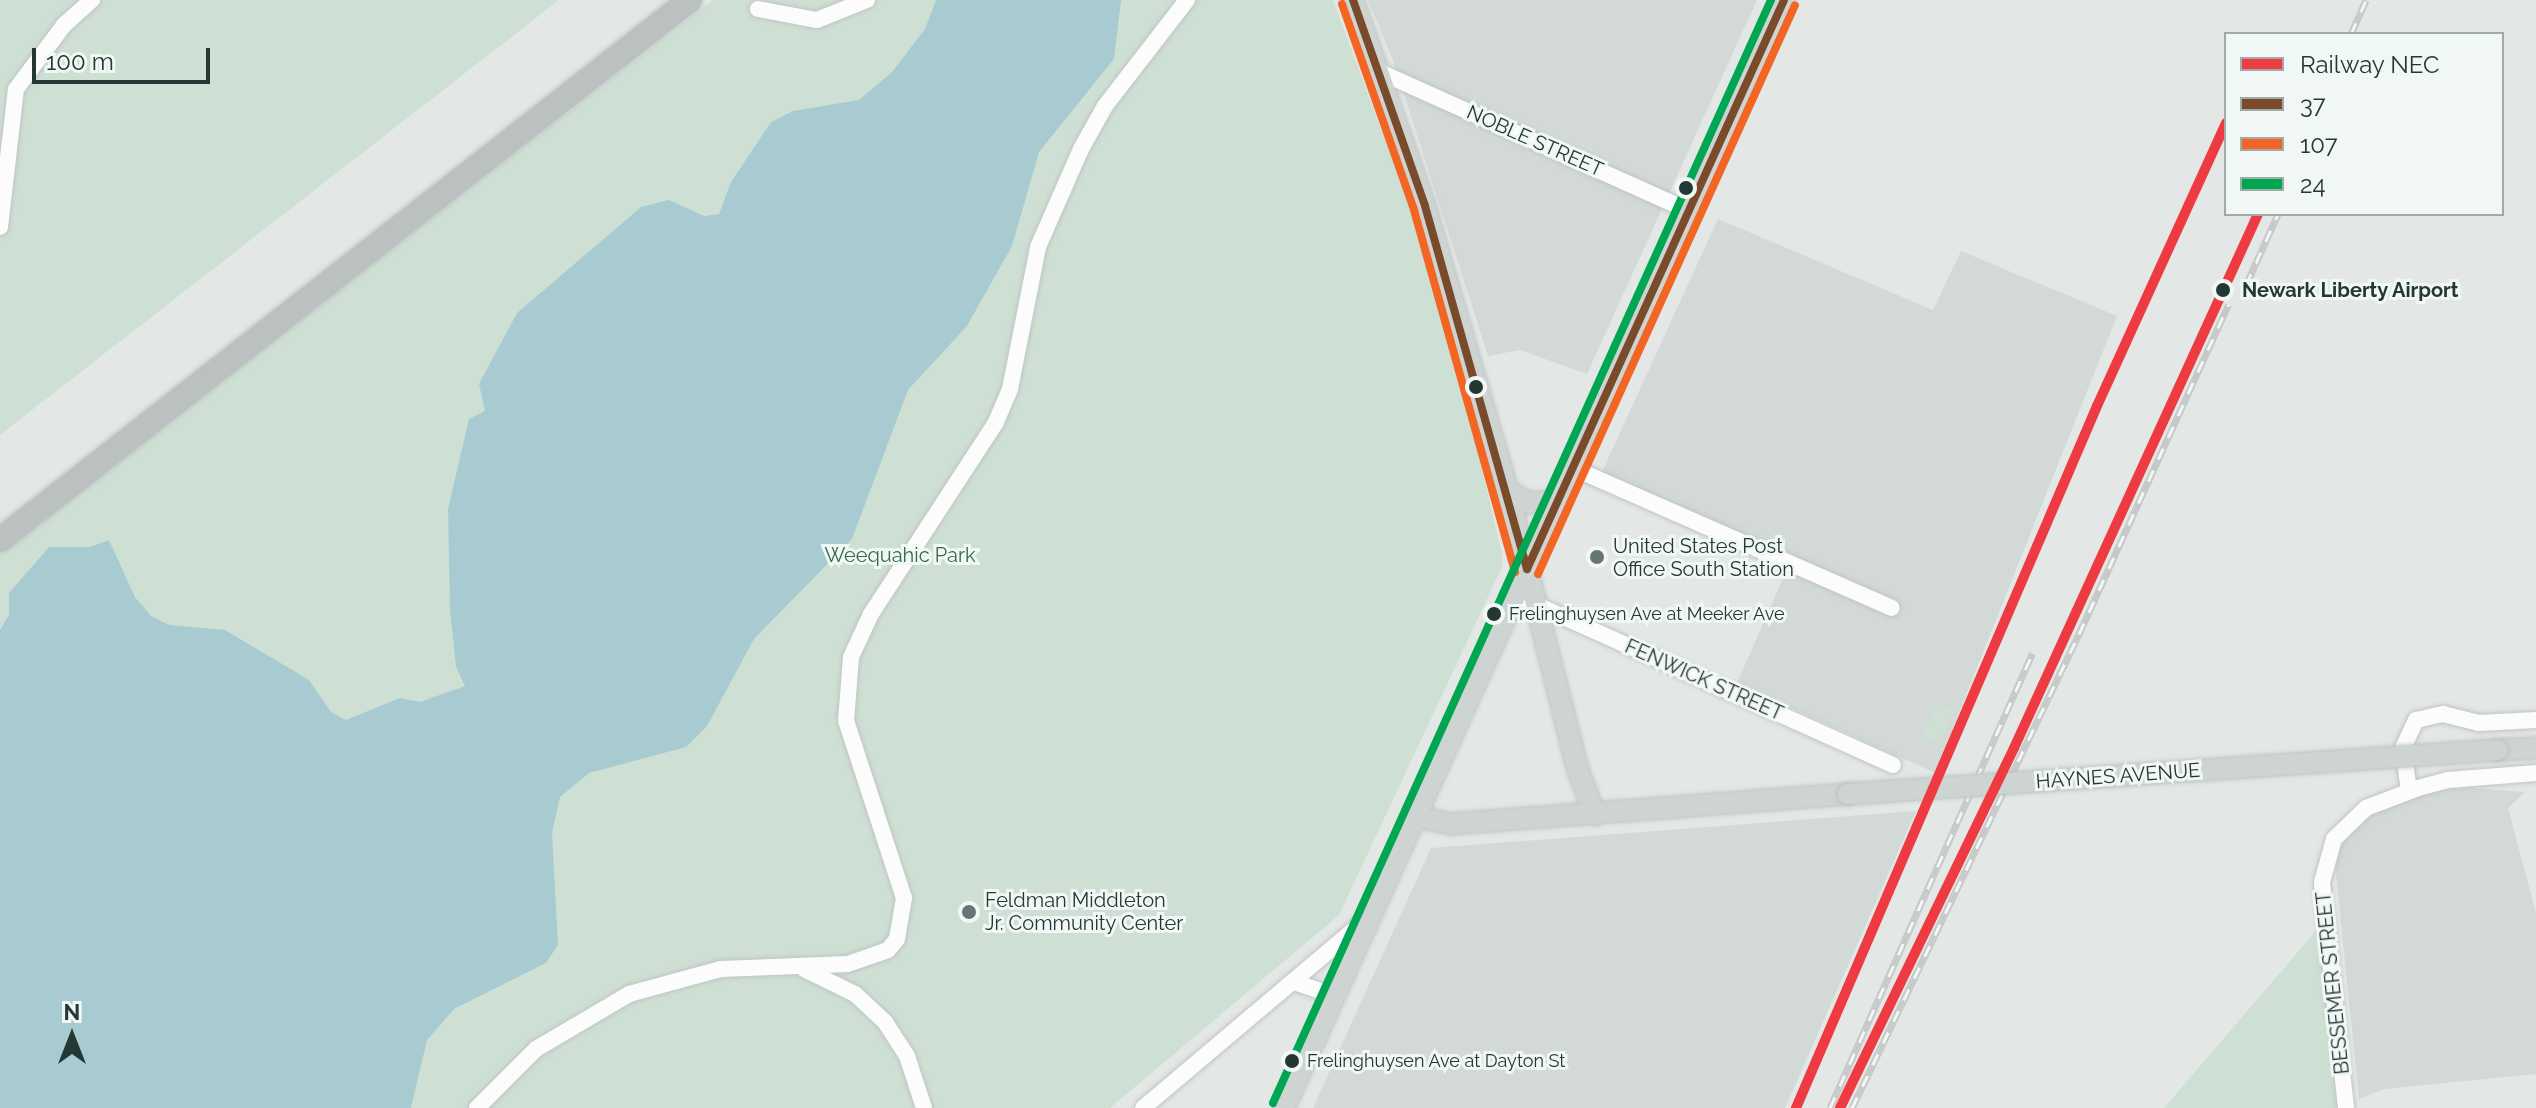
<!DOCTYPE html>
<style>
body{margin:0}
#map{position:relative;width:2536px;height:1108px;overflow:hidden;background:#e3e8e6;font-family:Raleway,sans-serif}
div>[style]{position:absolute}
.built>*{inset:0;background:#d2d9d6}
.green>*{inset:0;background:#cee0d4;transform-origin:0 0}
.water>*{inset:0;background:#a8cbd2}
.roads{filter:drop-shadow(0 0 2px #c0c5c3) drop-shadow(0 0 2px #c0c5c3)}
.minor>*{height:16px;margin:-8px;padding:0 8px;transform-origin:8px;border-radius:8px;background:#fbfcfb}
.major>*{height:20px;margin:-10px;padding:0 10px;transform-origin:10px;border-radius:10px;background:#ced4d2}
.highway>*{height:24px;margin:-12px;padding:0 12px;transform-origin:12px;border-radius:12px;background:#bac1c0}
.rail>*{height:7px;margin-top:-3.5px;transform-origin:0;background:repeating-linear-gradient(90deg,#f1f7f4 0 12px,#c7c9c9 0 24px);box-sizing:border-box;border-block:2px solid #c7c9c9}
.bridges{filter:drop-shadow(0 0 2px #bcc4c2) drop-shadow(0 0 2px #bcc4c2)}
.major-bridge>*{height:20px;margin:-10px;padding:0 10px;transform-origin:10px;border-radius:10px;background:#ced4d2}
.bus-1>*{height:8px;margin:-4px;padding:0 4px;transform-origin:4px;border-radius:4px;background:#7a4b2a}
.bus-2>*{height:8px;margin:-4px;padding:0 4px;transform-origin:4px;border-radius:4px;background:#f26522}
.bus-3>*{height:8px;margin:-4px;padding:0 4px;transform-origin:4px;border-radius:4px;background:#00a651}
.rail-1>*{height:10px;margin:-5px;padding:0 5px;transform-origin:5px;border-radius:5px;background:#ee3a41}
.dots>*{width:22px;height:22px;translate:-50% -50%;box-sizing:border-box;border:4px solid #f1f7f4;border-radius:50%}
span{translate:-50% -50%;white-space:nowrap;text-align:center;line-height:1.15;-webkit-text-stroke:6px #f1f7f4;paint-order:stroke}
.bus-label{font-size:18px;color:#243833}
.left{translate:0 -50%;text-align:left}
.street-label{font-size:20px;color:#243833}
.stop-label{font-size:20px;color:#243833;font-weight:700}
.poi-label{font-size:20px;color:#243833}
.park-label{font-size:20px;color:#326b4a}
.legend{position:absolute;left:2224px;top:32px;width:280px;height:184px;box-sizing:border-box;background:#f1f7f4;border:2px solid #9faba7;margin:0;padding:10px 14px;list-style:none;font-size:24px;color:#243833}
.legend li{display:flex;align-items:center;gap:16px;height:40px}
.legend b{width:40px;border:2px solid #9faba7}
.north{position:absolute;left:32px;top:996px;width:80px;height:80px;-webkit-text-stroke:6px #f1f7f4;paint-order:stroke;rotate:0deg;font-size:22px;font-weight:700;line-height:32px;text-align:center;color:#243833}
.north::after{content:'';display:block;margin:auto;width:28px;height:36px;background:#243833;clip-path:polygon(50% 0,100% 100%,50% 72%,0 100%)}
.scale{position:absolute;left:32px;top:48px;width:178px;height:36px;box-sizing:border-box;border:4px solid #243833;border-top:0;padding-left:10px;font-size:24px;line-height:28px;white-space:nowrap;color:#243833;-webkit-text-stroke:6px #f1f7f4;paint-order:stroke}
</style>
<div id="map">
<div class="built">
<div style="clip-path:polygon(1368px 0,1757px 0,1587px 374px,1520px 350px,1488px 356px,1393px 60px)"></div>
<div style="clip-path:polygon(1718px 219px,1933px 310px,1961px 251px,2117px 316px,1935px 773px,1737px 683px,1787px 569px,1595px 487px)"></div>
<div style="clip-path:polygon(2472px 788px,2525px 792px,2508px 808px,2536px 913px,2536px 1074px,2384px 1089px,2359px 1099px,2334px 855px,2382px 793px)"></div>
<div style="clip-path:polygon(1916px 811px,1785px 1108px,1313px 1108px,1431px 848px)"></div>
</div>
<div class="green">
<div style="clip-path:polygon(0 0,559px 0,0 435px)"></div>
<div style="clip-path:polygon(713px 0,1333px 0,1406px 196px,1461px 380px,1502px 554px,1502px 567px,1339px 915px,1110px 1108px,0 1108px,0 554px)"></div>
<div style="left:1936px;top:703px;width:19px;height:37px;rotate:21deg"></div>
<div style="clip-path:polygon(2321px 925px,2339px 1108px,2164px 1108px)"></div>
</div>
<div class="water">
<div style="clip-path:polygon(936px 0,1121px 0,1114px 59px,1039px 152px,1012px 246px,967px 326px,908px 390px,852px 539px,754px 639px,707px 726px,686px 747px,589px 773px,560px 797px,552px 833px,558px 945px,546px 963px,454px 1009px,427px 1040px,411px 1108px,0 1108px,0 630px,9px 615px,9px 593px,49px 547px,90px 547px,109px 540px,135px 597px,151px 616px,169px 625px,225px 630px,309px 680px,331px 712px,346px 720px,400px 698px,420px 702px,465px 686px,456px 667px,450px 609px,448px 509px,469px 419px,485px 411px,479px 384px,517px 313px,641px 207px,669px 200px,704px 216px,719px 214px,731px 182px,771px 122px,793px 111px,859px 100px,892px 72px,925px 29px)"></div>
</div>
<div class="roads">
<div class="minor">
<div style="left:758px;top:9px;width:60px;rotate:10.6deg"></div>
<div style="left:817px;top:20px;width:54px;rotate:-21.8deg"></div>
<div style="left:1380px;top:72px;width:340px;rotate:24.2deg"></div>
<div style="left:0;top:227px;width:139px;rotate:-83.4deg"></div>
<div style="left:16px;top:89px;width:80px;rotate:-53.1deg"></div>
<div style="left:64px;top:25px;width:38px;rotate:-42deg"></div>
<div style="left:1573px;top:468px;width:348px;rotate:23.7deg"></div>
<div style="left:1528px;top:601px;width:400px;rotate:24.2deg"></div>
<div style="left:2409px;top:791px;width:43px;rotate:-97.9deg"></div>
<div style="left:2403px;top:748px;width:31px;rotate:-65deg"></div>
<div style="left:2416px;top:720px;width:28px;rotate:-13deg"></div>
<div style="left:2443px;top:714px;width:36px;rotate:14deg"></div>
<div style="left:2478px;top:723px;width:58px;rotate:-3deg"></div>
<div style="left:804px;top:969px;width:57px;rotate:26.1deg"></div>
<div style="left:855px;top:994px;width:41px;rotate:43deg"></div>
<div style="left:885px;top:1022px;width:40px;rotate:57.1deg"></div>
<div style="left:907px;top:1056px;width:55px;rotate:71.9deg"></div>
<div style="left:1294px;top:982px;width:43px;rotate:18.9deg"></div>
<div style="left:477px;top:1108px;width:83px;rotate:-45deg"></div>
<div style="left:536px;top:1049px;width:108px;rotate:-30.6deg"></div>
<div style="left:629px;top:994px;width:95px;rotate:-15.2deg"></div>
<div style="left:721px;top:969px;width:127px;rotate:-2.3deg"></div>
<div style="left:848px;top:964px;width:42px;rotate:-19.3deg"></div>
<div style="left:888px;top:950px;width:14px;rotate:-51deg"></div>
<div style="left:897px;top:939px;width:42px;rotate:-80.3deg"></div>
<div style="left:904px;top:898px;width:186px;rotate:-108.1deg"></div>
<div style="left:846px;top:721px;width:64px;rotate:-85.5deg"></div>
<div style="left:851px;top:657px;width:47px;rotate:-65.1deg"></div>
<div style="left:871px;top:614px;width:229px;rotate:-56.9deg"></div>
<div style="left:996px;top:422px;width:36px;rotate:-67deg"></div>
<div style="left:1010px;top:389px;width:145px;rotate:-78.8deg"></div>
<div style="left:1038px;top:247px;width:107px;rotate:-66.3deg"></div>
<div style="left:1081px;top:149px;width:49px;rotate:-60.8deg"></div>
<div style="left:1105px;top:106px;width:134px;rotate:-52.3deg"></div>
<div style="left:1143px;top:1108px;width:296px;rotate:-40.2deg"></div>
<div style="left:2346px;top:1108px;width:227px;rotate:-96.1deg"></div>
<div style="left:2322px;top:882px;width:45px;rotate:-74.4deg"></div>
<div style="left:2334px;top:839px;width:45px;rotate:-44.1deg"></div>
<div style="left:2366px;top:808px;width:56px;rotate:-21deg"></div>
<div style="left:2418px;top:788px;width:31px;rotate:-15deg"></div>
<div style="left:2448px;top:780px;width:88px;rotate:-4.5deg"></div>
</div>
<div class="major">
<div style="left:1353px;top:0;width:218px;rotate:70.7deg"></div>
<div style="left:1425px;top:206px;width:298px;rotate:73.8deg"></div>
<div style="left:1508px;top:492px;width:287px;rotate:75.9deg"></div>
<div style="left:1578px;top:770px;width:48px;rotate:69.3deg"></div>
<div style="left:1508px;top:492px;width:25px;rotate:27deg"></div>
<div style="left:1530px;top:503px;width:28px;rotate:-4deg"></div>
<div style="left:2498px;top:750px;width:38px;rotate:-3deg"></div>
<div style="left:1415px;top:816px;width:36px;rotate:13deg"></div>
<div style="left:1450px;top:824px;width:399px;rotate:-4.3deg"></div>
<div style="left:1284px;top:1108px;width:1216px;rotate:-65.71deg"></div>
</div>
<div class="highway">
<div style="left:0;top:540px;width:876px;rotate:-38.05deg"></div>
</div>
</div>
<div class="rail">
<div style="left:2351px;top:34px;width:37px;rotate:-66deg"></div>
<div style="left:2246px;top:285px;width:78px;rotate:-65.7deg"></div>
<div style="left:1830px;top:1108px;width:498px;rotate:-66deg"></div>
<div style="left:1852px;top:1108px;width:526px;rotate:-64.41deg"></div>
<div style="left:2079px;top:634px;width:362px;rotate:-65.6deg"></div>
</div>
<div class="bridges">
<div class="major-bridge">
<div style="left:1848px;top:794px;width:651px;rotate:-3.87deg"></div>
</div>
</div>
<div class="bus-1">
<div style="left:1353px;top:0;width:218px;rotate:70.7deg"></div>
<div style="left:1425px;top:206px;width:377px;rotate:74.3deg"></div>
<div style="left:1527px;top:569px;width:624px;rotate:-65.69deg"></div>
</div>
<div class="bus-2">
<div style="left:1342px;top:4px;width:218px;rotate:70.7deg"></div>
<div style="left:1414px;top:210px;width:376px;rotate:74.4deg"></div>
<div style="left:1538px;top:574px;width:624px;rotate:-65.69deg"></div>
</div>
<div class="bus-3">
<div style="left:1273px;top:1103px;width:1210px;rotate:-65.7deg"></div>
</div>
<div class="rail-1">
<div style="left:1796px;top:1108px;width:764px;rotate:-66.79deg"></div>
<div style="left:2097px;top:406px;width:311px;rotate:-65.5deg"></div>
<div style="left:1840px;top:1108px;width:400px;rotate:-64.2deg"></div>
<div style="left:2014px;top:748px;width:587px;rotate:-65.44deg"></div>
</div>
<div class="dots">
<div style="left:1686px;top:188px;background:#243833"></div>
<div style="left:2223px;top:290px;background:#243833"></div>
<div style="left:1476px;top:387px;background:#243833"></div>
<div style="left:1597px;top:557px;background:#677672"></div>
<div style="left:1494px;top:614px;background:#243833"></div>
<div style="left:969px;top:912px;background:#677672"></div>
<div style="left:1292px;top:1061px;background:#243833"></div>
</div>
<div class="bus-label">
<span class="left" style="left:1509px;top:614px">Frelinghuysen Ave at Meeker Ave</span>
<span class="left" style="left:1307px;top:1061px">Frelinghuysen Ave at Dayton St</span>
</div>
<div class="street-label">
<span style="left:1535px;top:141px;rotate:24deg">NOBLE STREET</span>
<span style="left:1704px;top:680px;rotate:24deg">FENWICK STREET</span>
<span style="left:2118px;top:776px;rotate:-4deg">HAYNES AVENUE</span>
<span style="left:2333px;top:983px;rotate:-96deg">BESSEMER STREET</span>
</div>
<div class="stop-label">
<span class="left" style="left:2242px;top:290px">Newark Liberty Airport</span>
</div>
<div class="poi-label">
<span class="left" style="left:1613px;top:558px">United States Post<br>Office South Station</span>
<span class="left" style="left:985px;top:912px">Feldman Middleton<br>Jr. Community Center</span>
</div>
<div class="park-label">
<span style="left:900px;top:555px">Weequahic Park</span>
</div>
<ul class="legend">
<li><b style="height:10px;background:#ee3a41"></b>Railway NEC</li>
<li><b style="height:10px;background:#7a4b2a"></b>37</li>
<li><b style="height:10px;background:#f26522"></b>107</li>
<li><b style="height:10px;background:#00a651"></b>24</li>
</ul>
<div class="north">N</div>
<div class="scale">100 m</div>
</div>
